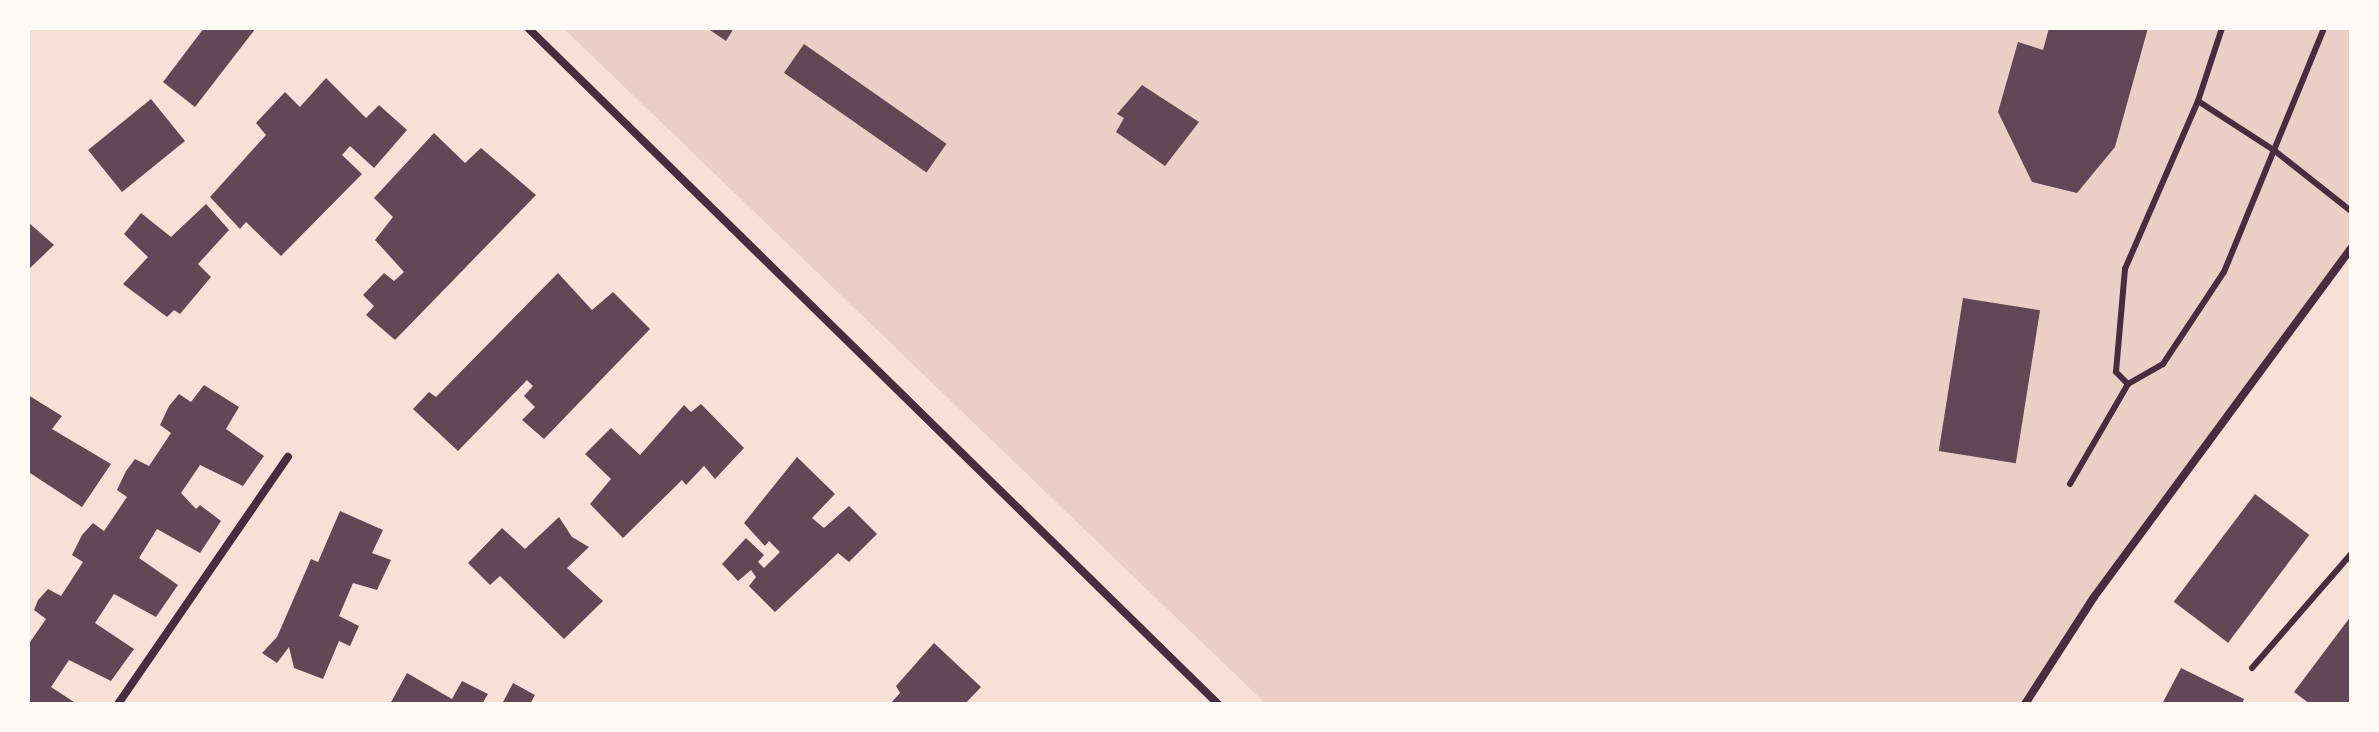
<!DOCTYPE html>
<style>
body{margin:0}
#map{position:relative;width:2379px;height:732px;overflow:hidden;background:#f7e1d7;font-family:"Work Sans",sans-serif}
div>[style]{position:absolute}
.green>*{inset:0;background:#ebcfc5}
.building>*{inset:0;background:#644757;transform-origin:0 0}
.service>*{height:6px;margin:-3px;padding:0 3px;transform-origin:3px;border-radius:3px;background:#4a2c40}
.minor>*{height:8px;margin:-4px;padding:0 4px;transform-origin:4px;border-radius:4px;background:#4a2c40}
span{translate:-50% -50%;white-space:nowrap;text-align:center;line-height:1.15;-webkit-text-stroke:7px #fffaf5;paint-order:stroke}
.frame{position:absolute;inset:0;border:30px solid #fffaf5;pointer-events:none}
</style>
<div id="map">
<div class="green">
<div style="clip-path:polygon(563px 28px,2351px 28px,2351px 250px,2019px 704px,1266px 704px)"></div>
</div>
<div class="building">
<div style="clip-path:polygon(204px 28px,256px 28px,195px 107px,163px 82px)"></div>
<div style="clip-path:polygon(707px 28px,734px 28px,726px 41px)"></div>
<div style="clip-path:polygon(2049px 28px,2148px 28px,2115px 147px,2077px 193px,2032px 182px,1998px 112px,2018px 42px,2043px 50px)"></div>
<div style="left:804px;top:44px;width:174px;height:35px;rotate:35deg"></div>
<div style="clip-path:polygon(326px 78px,366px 118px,379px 105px,407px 130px,374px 168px,350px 146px,342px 155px,362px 174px,281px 256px,246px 222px,240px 229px,210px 197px,266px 135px,256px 123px,285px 92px,300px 107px)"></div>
<div style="clip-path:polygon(1142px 85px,1199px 122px,1165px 166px,1116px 132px,1124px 118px,1117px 114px)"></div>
<div style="left:151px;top:99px;width:54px;height:81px;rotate:51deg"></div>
<div style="clip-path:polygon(434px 133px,465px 163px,481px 148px,536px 195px,395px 340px,366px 315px,374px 306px,363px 295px,384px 273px,394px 281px,404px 272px,375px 240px,393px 217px,374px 198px)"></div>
<div style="clip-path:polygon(206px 204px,229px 230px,198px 264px,211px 277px,180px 314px,174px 310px,167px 317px,123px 284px,148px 257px,124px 234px,141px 213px,171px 237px)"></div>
<div style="clip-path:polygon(28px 222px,54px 245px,28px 270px)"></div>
<div style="clip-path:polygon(558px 273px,592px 310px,613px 292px,650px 329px,544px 439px,522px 420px,535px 407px,524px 396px,533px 386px,527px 380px,458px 451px,413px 409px,429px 392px,436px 397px)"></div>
<div style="left:1963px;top:298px;width:78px;height:155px;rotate:9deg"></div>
<div style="clip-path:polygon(204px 385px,239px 407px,226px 429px,264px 456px,243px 486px,200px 465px,181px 493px,196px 509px,200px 505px,221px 521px,200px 553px,157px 529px,139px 558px,178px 585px,156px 617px,114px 594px,95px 623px,134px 649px,111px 681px,69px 660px,51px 687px,77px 704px,28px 704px,28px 645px,46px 619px,34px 610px,38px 600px,48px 589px,61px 596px,83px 562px,72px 555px,82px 535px,93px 523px,104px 531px,127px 497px,117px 490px,126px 471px,135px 459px,149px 466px,171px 433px,160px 425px,169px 406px,179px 394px,191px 402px)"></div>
<div style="clip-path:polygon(28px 395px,62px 416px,52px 429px,111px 464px,82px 507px,30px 473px,28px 477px)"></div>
<div style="clip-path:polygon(701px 404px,744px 448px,715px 479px,704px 466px,686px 485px,682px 480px,623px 538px,590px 504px,611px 479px,585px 454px,611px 428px,640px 455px,684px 405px,691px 412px)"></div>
<div style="clip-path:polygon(797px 457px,835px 494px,812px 518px,824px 528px,849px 506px,877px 534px,849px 562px,838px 553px,775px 612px,749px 586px,756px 577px,751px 570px,738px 581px,722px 564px,746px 538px,764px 555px,758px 562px,764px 568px,780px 552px,769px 541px,765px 546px,744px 523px)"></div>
<div style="left:2255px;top:494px;width:68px;height:135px;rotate:37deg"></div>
<div style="clip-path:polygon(340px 511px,383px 530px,372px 553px,391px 560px,377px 590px,353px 583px,339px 616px,359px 626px,350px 646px,339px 641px,323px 679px,294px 668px,289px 647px,277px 663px,262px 653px,277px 637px,311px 559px,318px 562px)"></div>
<div style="clip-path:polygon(559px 517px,572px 537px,589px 547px,567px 568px,603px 601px,564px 639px,500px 576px,490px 585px,468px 563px,502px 528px,525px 549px)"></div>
<div style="clip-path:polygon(2351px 616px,2351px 704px,2310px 704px,2294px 692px)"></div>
<div style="clip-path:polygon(934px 643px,981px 687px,965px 704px,890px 704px,900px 693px,896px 686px)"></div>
<div style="clip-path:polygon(2181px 668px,2244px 699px,2242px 704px,2162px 704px)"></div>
<div style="clip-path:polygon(407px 673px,452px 699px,462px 681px,488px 694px,482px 704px,390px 704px)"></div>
<div style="clip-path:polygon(513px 683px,535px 695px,530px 704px,502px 704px)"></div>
</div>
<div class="service">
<div style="left:2222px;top:28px;width:77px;rotate:108.2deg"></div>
<div style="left:2198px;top:101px;width:183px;rotate:113.5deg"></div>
<div style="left:2125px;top:269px;width:103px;rotate:95deg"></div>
<div style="left:2116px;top:372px;width:17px;rotate:45deg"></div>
<div style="left:2128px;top:384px;width:40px;rotate:-29.7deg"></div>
<div style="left:2163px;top:364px;width:110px;rotate:-56.5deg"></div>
<div style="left:2224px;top:272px;width:264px;rotate:-67.7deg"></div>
<div style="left:2198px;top:101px;width:92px;rotate:33deg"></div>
<div style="left:2275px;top:151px;width:97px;rotate:38.3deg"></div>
<div style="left:2070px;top:484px;width:116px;rotate:-59.9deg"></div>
<div style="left:2252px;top:668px;width:151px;rotate:-49deg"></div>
</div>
<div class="minor">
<div style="left:528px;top:28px;width:966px;rotate:44.41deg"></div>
<div style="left:118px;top:704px;width:300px;rotate:-55.5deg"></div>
<div style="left:2025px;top:704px;width:127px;rotate:-57.2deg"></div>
<div style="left:2094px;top:597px;width:433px;rotate:-53.6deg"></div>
</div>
<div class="frame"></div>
</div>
